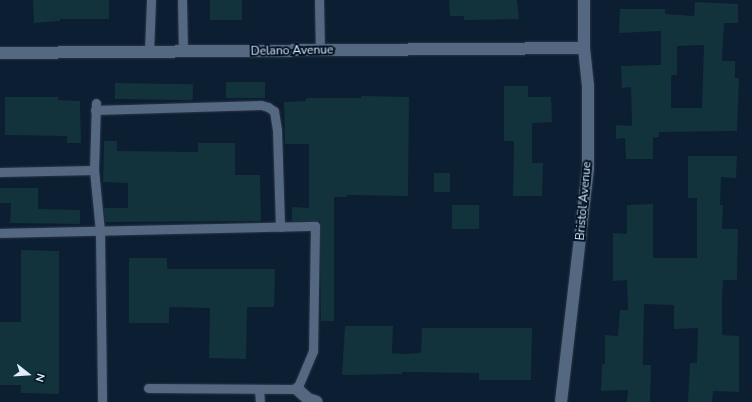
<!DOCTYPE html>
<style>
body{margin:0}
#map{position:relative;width:752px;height:402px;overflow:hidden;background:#0b1e32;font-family:"Nunito Sans",sans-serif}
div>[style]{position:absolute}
.building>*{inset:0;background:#12333c;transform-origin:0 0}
.roads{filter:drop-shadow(0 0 1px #2d3546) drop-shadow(0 0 1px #2d3546)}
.lane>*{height:9px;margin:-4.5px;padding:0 4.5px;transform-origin:4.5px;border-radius:4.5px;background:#546981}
.street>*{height:12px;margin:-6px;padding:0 6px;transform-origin:6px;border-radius:6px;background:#546981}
span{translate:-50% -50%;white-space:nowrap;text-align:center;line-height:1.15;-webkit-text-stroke:4px #031428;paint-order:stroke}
.street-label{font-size:12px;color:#dfecfa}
.north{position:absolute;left:8px;top:354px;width:40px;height:40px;-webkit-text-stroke:3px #031428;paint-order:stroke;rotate:107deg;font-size:11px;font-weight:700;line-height:16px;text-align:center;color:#dfecfa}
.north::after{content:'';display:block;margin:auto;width:14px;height:18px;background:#dfecfa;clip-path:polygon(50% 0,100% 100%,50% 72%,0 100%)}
</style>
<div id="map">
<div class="building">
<div style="clip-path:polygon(33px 0,109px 0,109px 19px,60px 19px,60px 21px,34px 23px)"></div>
<div style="left:210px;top:0;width:32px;height:20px"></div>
<div style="clip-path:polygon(449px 0,517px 0,519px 19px,464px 20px,464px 16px,450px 16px)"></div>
<div style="clip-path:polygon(evenodd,695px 2px,738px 4px,738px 23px,724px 23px,722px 61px,735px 61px,735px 78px,739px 78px,737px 131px,659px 132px,659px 137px,653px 138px,653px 159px,626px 159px,625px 138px,616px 139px,616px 125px,632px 126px,631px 87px,622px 88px,621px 66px,661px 65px,661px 31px,619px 33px,620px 9px,665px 9px,665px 14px,694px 16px,695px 2px,704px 45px,702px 108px,671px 108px,671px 75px,677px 75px,677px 46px,704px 45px)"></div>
<div style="left:226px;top:82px;width:39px;height:16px"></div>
<div style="left:115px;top:83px;width:78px;height:16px;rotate:1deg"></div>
<div style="clip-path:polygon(504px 86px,528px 86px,528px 97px,551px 97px,552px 122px,532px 123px,532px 163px,543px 163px,542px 196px,513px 196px,514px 143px,513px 141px,504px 141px)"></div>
<div style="clip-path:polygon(361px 96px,409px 97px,408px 196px,347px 195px,347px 197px,334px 197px,334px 321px,321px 321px,320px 221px,292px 221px,292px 207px,309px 208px,309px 144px,285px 144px,284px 102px,306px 101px,306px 98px,361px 98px)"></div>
<div style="clip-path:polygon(5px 97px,58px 97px,58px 100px,80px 101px,81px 143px,67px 143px,67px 136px,5px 135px)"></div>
<div style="clip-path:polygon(104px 141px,117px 141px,117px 151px,198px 152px,198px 143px,235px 143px,235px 175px,260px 175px,261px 221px,105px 222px,104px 208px,128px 208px,128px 183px,103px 182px)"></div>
<div style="clip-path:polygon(688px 156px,737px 156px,736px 178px,721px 177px,720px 205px,723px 205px,722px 229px,738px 229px,737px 280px,723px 280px,722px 296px,722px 335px,739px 336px,739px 392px,713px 391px,712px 402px,688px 402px,690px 363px,697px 363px,698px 328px,674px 329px,674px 305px,644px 304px,643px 365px,651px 365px,650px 402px,627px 402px,628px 390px,601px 391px,602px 364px,605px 364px,605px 335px,618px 336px,620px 310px,628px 310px,627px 280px,613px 281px,613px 233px,627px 234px,627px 205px,653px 204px,653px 258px,697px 258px,697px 198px,688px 198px)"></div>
<div style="left:434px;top:173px;width:16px;height:19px"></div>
<div style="clip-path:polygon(0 188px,38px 188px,38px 209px,80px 210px,80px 224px,10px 223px,11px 203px,0 203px)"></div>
<div style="left:452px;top:205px;width:27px;height:24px"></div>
<div style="clip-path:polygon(21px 250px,59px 251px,59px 394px,21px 393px,21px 385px,0 385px,0 322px,21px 322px)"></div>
<div style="clip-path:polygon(129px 258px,167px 258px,167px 269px,275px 269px,274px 307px,247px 307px,246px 359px,209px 358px,210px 308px,169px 307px,169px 323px,129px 323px)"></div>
<div style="clip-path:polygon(345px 326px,393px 326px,392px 353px,406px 354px,421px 353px,422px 328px,532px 328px,531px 380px,479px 380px,479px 373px,402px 372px,402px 374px,342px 375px)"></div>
</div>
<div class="roads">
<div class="lane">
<div style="left:182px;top:0;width:52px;rotate:88.9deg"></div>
<div style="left:319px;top:0;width:50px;rotate:88.9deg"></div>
<div style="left:149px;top:52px;width:52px;rotate:-87.8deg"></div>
<div style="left:95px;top:110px;width:166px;rotate:-1.7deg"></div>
<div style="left:261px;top:105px;width:7px;rotate:16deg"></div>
<div style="left:268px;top:107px;width:7px;rotate:34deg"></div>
<div style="left:274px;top:111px;width:19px;rotate:81deg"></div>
<div style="left:277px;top:130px;width:97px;rotate:88.2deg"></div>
<div style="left:94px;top:170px;width:61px;rotate:84.4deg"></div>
<div style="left:100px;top:231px;width:171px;rotate:89.3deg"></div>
<div style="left:0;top:172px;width:94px;rotate:-1.2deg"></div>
<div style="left:94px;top:170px;width:67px;rotate:-88.3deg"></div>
<div style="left:0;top:233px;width:315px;rotate:-1.3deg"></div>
<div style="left:315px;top:226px;width:125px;rotate:90.9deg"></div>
<div style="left:313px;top:351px;width:41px;rotate:112.8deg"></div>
<div style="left:297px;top:389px;width:149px;rotate:-179.6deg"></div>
<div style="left:259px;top:389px;width:13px;rotate:86deg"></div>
</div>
<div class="street">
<div style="left:0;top:53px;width:584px;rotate:-0.49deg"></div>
<div style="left:297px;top:389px;width:15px;rotate:42deg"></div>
<div style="left:308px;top:399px;width:9px;rotate:18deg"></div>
<div style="left:561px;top:402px;width:235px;rotate:-83.4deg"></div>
<div style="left:588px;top:169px;width:83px;rotate:-90deg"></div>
<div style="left:588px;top:86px;width:38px;rotate:-96deg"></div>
<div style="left:584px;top:48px;width:48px;rotate:-90deg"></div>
</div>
</div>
<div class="street-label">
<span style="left:292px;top:51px;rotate:-1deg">Delano Avenue</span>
<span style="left:584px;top:201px;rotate:-85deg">Bristol Avenue</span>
</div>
<div class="north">N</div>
</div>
